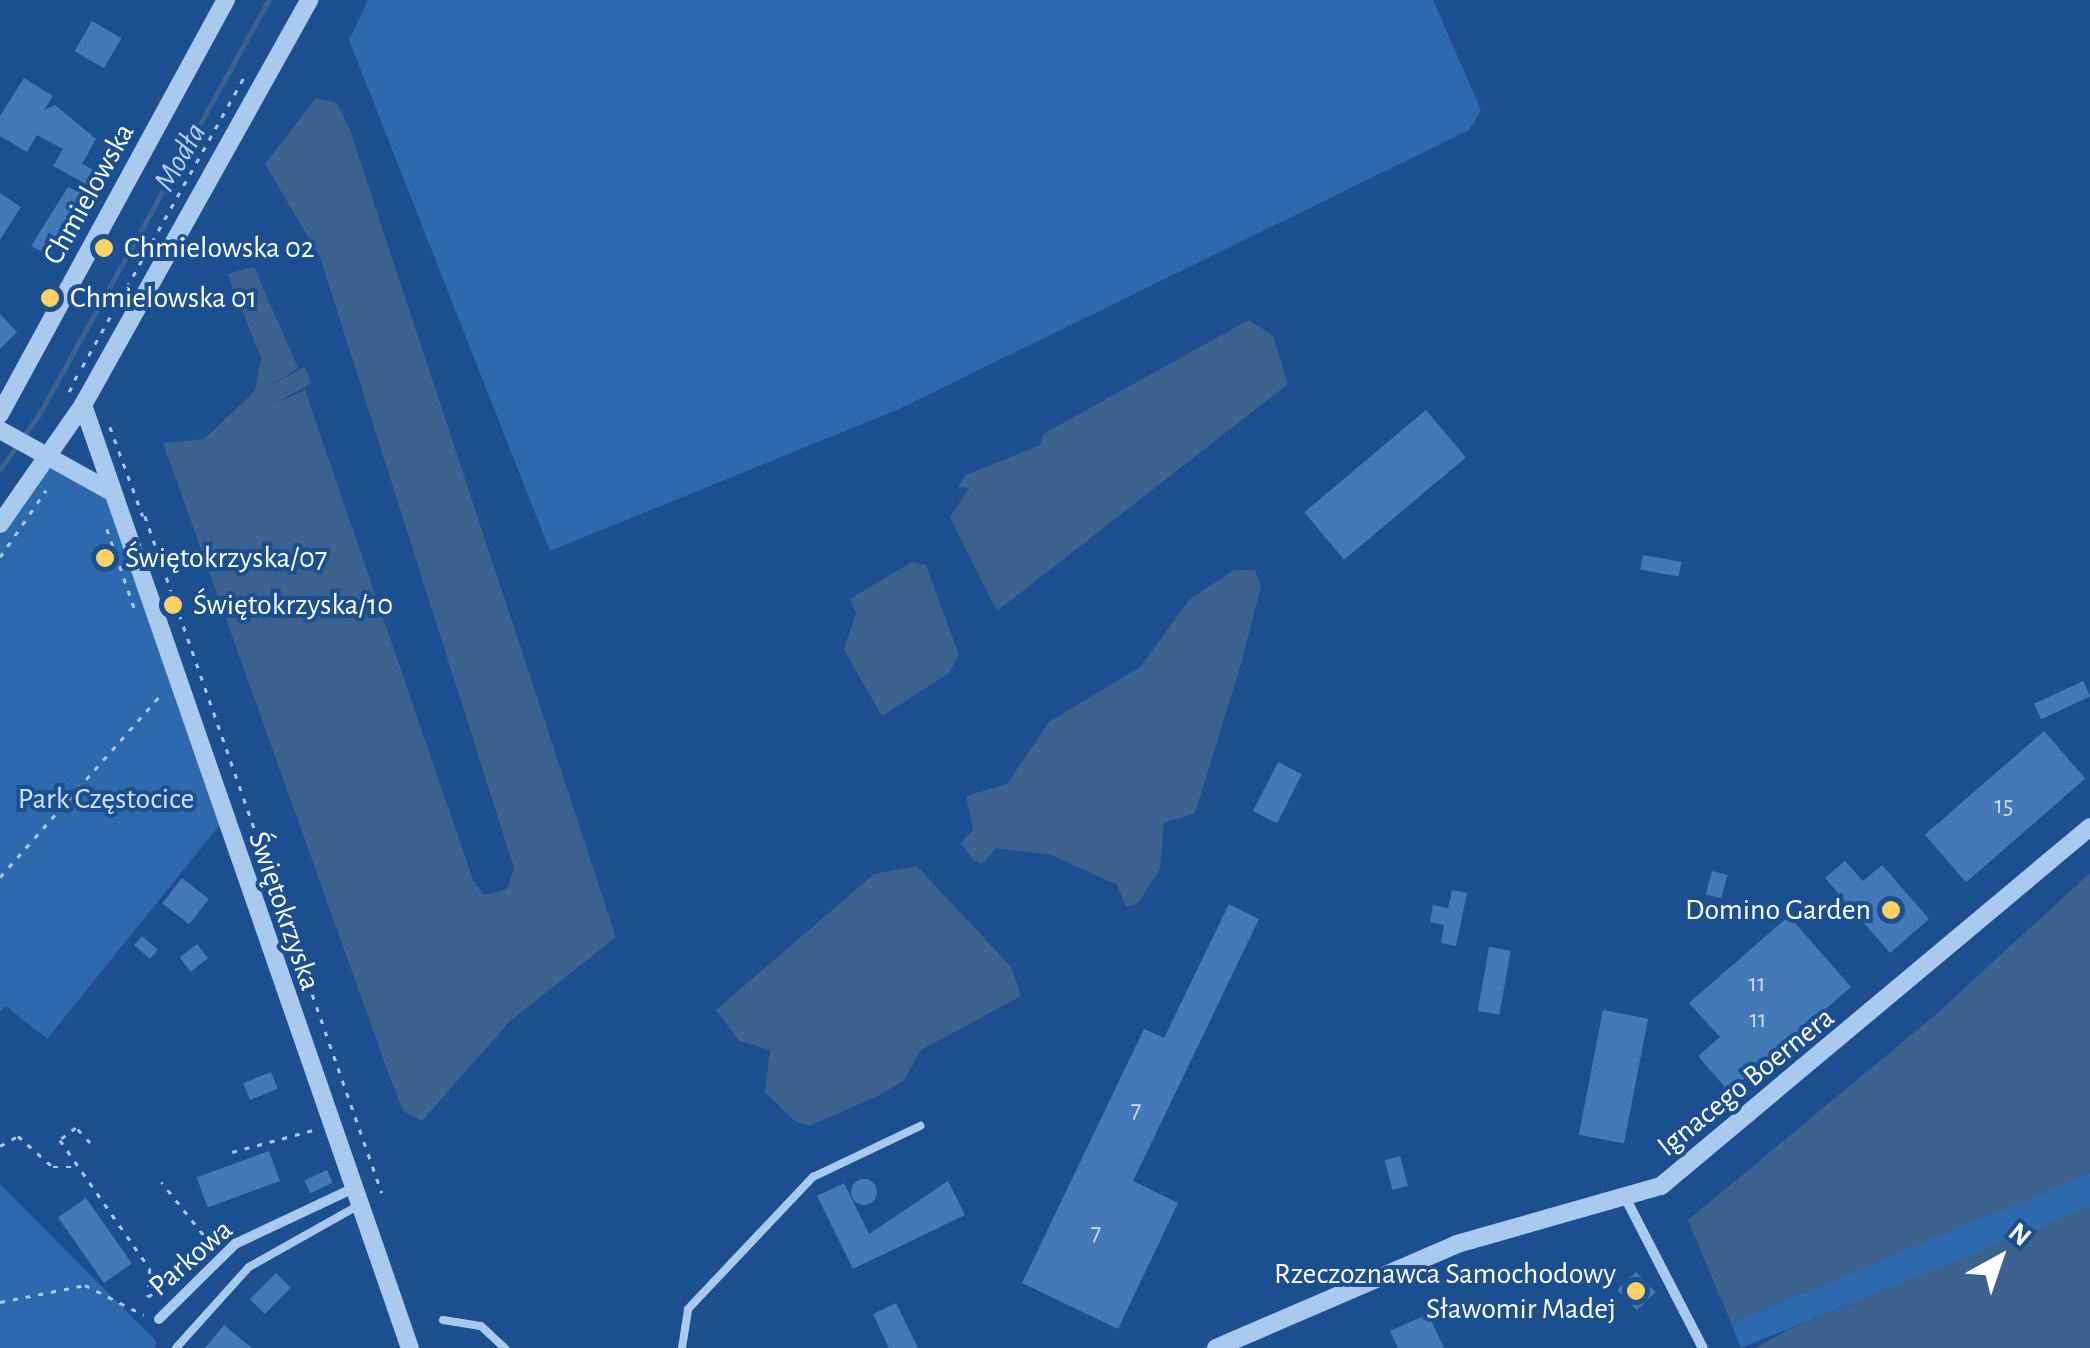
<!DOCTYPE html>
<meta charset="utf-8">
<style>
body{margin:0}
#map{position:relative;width:2090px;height:1348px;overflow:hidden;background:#1b4f8f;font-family:"Alegreya Sans",sans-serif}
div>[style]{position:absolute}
.green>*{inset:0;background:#2e69ad}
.water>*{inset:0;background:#3c6290}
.stream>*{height:5px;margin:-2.5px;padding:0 2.5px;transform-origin:2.5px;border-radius:2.5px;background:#3c6290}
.building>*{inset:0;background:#4478b7;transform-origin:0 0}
.round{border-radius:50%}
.path>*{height:2.5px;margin-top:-1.25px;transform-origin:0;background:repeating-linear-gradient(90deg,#a9c9ee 0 5px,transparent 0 13px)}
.service>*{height:8px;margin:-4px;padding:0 4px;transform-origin:4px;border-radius:4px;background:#a9c9ee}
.minor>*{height:10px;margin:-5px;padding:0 5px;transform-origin:5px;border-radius:5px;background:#a9c9ee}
.tertiary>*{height:18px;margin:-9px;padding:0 9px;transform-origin:9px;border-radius:9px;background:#a9c9ee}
.dots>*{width:28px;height:28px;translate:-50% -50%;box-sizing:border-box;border:5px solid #1b4f8f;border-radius:50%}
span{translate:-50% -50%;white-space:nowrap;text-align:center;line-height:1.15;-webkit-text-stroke:8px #1b4f8f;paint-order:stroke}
.number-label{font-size:25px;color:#d0dded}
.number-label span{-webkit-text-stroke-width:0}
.street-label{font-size:30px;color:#fff}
.poi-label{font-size:30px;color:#fff}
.left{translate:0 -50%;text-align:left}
.right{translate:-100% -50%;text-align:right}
.park-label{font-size:30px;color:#cfe3fa}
.water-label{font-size:32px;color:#b5d3f5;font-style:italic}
.north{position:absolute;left:1950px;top:1208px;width:100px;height:100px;-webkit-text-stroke:8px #1b4f8f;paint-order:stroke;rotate:40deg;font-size:28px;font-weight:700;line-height:40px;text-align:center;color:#fff}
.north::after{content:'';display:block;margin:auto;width:35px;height:45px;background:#fff;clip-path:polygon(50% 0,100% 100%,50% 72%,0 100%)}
</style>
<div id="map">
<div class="green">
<div style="clip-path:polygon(368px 0,1433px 0,1481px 110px,1469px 130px,899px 409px,550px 551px,349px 40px)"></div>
<div style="clip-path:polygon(51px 455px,110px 491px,223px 821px,47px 1039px,6px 1006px,0 1012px,0 524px)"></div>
<div style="clip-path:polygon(2090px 1172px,2090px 1208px,1741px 1348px,1731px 1323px)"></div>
<div style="clip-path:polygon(0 1184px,157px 1342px,154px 1348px,0 1348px)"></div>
</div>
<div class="water">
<div style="clip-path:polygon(316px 98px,337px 103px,350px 130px,616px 937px,509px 1022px,422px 1121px,403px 1111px,389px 1075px,163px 443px,204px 439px,255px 391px,261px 357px,227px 274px,254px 267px,298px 368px,269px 387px,304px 367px,312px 383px,276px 403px,305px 390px,473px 880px,484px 895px,507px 889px,514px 868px,320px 257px,265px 164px)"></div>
<div style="clip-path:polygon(1249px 320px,1273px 336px,1288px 384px,997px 611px,950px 517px,969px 488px,958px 487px,966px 475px,1040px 445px,1043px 434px)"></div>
<div style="clip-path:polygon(912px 562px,926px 565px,959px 655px,949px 673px,882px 716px,844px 650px,856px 613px,850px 599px)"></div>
<div style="clip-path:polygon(1234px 570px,1255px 570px,1261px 586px,1242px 661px,1195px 813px,1164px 823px,1160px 869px,1138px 903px,1126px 907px,1117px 885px,1052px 855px,996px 848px,982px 864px,973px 860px,961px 843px,973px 830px,966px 796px,1007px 784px,1049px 722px,1140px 667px,1190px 599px)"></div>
<div style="clip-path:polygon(917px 866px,1011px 967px,1021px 996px,921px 1050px,904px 1080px,880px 1095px,809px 1126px,796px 1122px,765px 1092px,770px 1050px,739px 1041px,716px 1010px,874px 874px)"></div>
<div style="clip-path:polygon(2090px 873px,2090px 1173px,1731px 1323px,1688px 1220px,1934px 1016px)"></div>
<div style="clip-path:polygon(2090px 1206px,2090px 1348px,1755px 1348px,1788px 1330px)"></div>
</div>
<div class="stream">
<div style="left:0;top:469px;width:65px;rotate:-54.4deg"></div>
<div style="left:38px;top:416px;width:476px;rotate:-61deg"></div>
</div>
<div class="building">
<div style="left:92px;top:21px;width:34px;height:35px;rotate:30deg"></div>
<div style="clip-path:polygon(24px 78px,53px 96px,44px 110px,55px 105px,96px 139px,82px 164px,94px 170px,86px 184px,53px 166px,63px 149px,37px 135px,27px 152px,0 136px,0 116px)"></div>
<div style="clip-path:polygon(68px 187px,81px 193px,50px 256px,31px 246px)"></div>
<div style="clip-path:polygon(0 193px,21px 207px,0 240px)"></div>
<div style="clip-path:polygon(0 314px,17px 332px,0 349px)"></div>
<div style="left:1426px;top:410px;width:62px;height:159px;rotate:50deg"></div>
<div style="left:1643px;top:555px;width:39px;height:15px;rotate:10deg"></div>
<div style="left:2083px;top:681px;width:17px;height:54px;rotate:65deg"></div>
<div style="left:2044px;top:731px;width:63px;height:158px;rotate:49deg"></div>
<div style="left:1278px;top:762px;width:27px;height:55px;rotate:27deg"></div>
<div style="clip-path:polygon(1845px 861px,1863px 881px,1882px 865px,1929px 919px,1890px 953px,1825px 878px)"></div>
<div style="left:1712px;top:871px;width:16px;height:24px;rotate:15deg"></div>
<div style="left:182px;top:878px;width:34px;height:32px;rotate:38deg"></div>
<div style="clip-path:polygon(1452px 890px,1467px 893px,1456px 946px,1441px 943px,1444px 925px,1430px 922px,1433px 905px,1448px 908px)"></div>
<div style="clip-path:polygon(1229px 904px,1259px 919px,1133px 1181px,1178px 1203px,1118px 1329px,1022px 1283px,1144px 1029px,1164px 1038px)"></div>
<div style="clip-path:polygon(1789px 916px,1851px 987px,1729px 1092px,1698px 1056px,1720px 1037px,1689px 1003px)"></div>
<div style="left:142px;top:936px;width:21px;height:12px;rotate:41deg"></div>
<div style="left:197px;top:944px;width:18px;height:22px;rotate:52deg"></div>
<div style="left:1489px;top:947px;width:22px;height:65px;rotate:10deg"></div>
<div style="left:1603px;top:1010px;width:46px;height:127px;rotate:11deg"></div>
<div style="left:271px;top:1072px;width:18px;height:30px;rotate:68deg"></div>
<div style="left:269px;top:1151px;width:32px;height:77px;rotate:70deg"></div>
<div style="left:1400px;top:1156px;width:31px;height:16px;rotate:75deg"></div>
<div style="left:327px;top:1170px;width:14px;height:25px;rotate:65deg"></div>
<div class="round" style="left:851px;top:1179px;width:26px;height:26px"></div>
<div style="clip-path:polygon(948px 1181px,965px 1215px,853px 1269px,817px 1196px,844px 1183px,869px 1234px)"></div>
<div style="left:86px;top:1198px;width:80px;height:34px;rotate:55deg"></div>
<div style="left:1636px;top:1272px;width:28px;height:26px;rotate:46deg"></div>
<div style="left:276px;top:1273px;width:21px;height:37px;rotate:45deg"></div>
<div style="clip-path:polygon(896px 1303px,918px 1348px,889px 1348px,873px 1314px)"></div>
<div style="clip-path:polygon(1428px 1314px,1444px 1348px,1398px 1348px,1390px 1331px)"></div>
<div style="clip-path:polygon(224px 1325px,252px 1348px,205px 1348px)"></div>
</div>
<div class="path">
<div style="left:82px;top:367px;width:336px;rotate:-60.8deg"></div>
<div style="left:69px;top:392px;width:26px;rotate:-65deg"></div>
<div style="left:110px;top:427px;width:95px;rotate:69.7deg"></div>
<div style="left:145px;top:516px;width:717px;rotate:70.71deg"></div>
<div style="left:107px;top:529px;width:86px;rotate:70.9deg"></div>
<div style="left:0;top:557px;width:81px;rotate:-55.5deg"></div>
<div style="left:0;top:877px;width:247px;rotate:-48.6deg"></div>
<div style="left:90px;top:1143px;width:21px;rotate:-133deg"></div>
<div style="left:76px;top:1128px;width:20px;rotate:143deg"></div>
<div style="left:60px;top:1140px;width:157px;rotate:55.1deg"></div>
<div style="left:150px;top:1269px;width:28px;rotate:94deg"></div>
<div style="left:148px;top:1297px;width:82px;rotate:-39.5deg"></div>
<div style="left:211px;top:1245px;width:80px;rotate:-128.4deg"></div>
<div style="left:0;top:1146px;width:21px;rotate:-29deg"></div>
<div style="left:18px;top:1136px;width:47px;rotate:41.5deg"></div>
<div style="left:53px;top:1167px;width:24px"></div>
<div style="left:232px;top:1152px;width:88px;rotate:-15.1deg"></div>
<div style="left:0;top:1302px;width:87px;rotate:-11.3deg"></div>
<div style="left:85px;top:1285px;width:66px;rotate:27deg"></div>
</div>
<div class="service">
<div style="left:443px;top:1320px;width:38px;rotate:9deg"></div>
<div style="left:481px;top:1326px;width:33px;rotate:43deg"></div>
<div style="left:176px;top:1348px;width:109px;rotate:-48deg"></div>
<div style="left:249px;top:1267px;width:126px;rotate:-29.4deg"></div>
<div style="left:682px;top:1348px;width:39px;rotate:-81deg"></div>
<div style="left:688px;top:1309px;width:182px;rotate:-46.6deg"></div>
<div style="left:813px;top:1177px;width:119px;rotate:-25.5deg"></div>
</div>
<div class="minor">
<div style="left:1627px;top:1201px;width:165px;rotate:62.7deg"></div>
<div style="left:159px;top:1319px;width:107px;rotate:-44.6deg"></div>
<div style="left:235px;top:1244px;width:132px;rotate:-25.2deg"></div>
</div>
<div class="tertiary">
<div style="left:83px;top:405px;width:998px;rotate:70.88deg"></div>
<div style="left:0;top:414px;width:472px;rotate:-61.4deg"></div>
<div style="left:0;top:430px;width:126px;rotate:29deg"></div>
<div style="left:0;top:524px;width:145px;rotate:-55.1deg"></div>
<div style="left:83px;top:405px;width:464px;rotate:-60.8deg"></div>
<div style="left:1216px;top:1348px;width:262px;rotate:-23.3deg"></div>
<div style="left:1457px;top:1244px;width:212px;rotate:-15.9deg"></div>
<div style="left:1661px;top:1186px;width:559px;rotate:-39.92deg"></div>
</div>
<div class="dots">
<div style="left:104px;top:248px;background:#ffd166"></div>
<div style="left:50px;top:298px;background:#ffd166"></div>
<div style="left:105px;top:558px;background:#ffd166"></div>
<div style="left:173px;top:605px;background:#ffd166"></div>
<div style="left:1891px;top:910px;background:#ffd166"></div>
<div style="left:1636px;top:1291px;background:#ffd166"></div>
</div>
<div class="number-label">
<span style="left:2004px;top:806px">15</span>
<span style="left:1757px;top:984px">11</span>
<span style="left:1758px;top:1020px">11</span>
<span style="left:1136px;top:1110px">7</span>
<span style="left:1096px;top:1233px">7</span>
</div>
<div class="street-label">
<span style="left:89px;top:194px;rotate:-61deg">Chmielowska</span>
<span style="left:284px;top:911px;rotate:71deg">Świętokrzyska</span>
<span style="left:1746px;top:1082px;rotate:-39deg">Ignacego Boernera</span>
<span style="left:191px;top:1258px;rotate:-41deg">Parkowa</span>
</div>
<div class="poi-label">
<span class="left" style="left:124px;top:248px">Chmielowska 02</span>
<span class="left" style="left:70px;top:298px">Chmielowska 01</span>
<span class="left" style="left:125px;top:558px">Świętokrzyska/07</span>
<span class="left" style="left:193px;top:605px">Świętokrzyska/10</span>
<span class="right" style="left:1871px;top:910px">Domino Garden</span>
<span class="right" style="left:1616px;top:1291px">Rzeczoznawca Samochodowy<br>Sławomir Madej</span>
</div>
<div class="park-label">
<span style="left:106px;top:799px">Park Częstocice</span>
</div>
<div class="water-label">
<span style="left:180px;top:157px;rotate:-60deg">Modła</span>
</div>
<div class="north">N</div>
</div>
